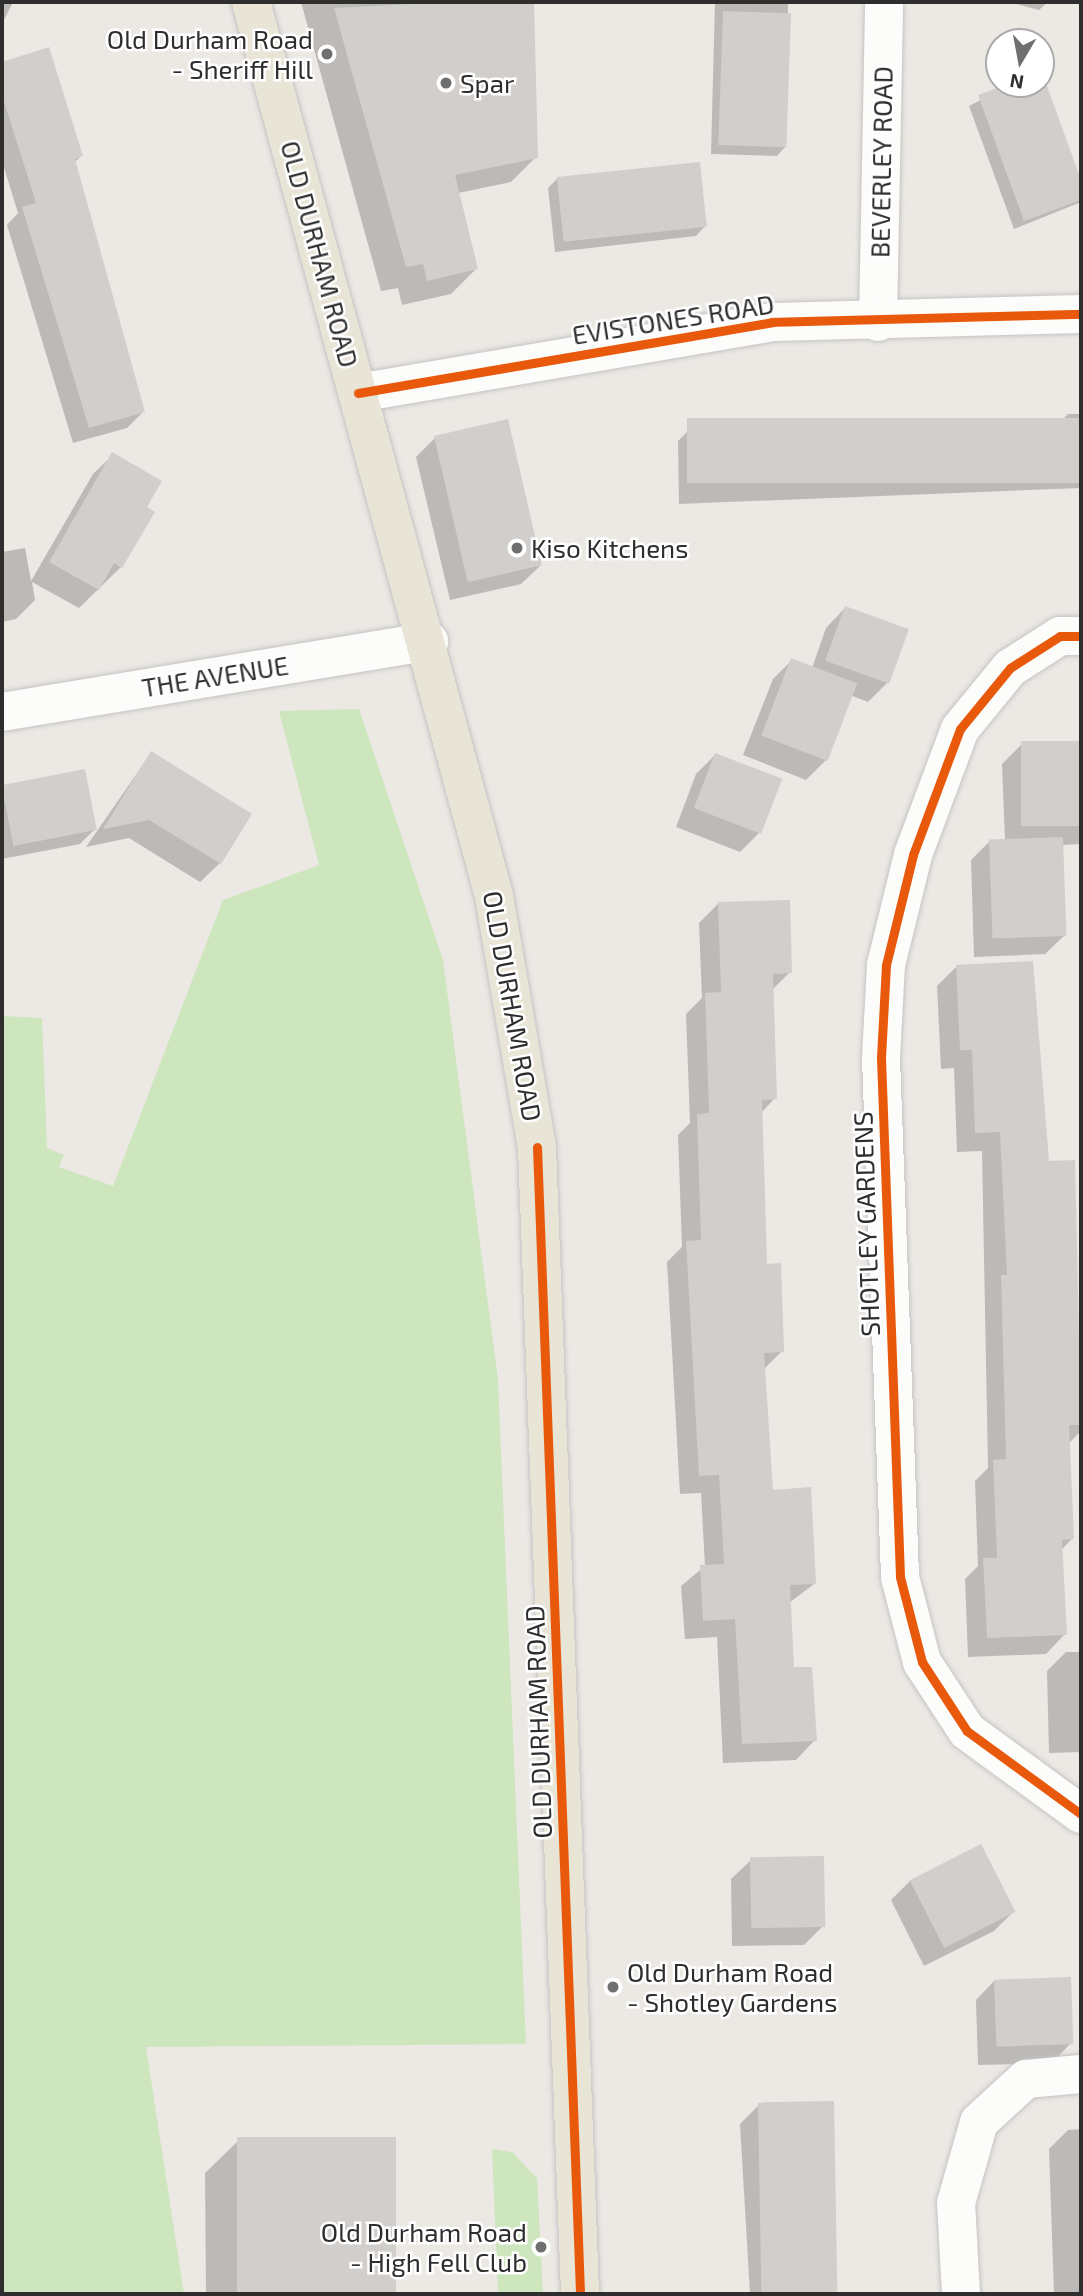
<!DOCTYPE html>
<style>
body{margin:0}
#map{position:relative;width:1083px;height:2296px;overflow:hidden;background:#ece8e4;font-family:"Exo 2",sans-serif}
div>[style]{position:absolute}
.green>*{inset:0;background:#cee6be}
.shadow>*{inset:0;background:#0003}
.building>*{inset:0;background:#d1cecb;transform-origin:0 0}
.roads{filter:drop-shadow(0 0 2px #c5c4c5) drop-shadow(0 0 2px #c5c4c5)}
.minor>*{height:38px;margin:-19px;padding:0 19px;transform-origin:19px;border-radius:19px;background:#fcfcfb}
.major>*{height:38px;margin:-19px;padding:0 19px;transform-origin:19px;border-radius:19px;background:#e8e4d6}
.cycleway>*{height:9px;margin:-4.5px;padding:0 4.5px;transform-origin:4.5px;border-radius:4.5px;background:#e8590c}
.dots>*{width:19px;height:19px;translate:-50% -50%;box-sizing:border-box;border:4px solid #fff;border-radius:50%}
span{translate:-50% -50%;white-space:nowrap;text-align:center;line-height:1.15;-webkit-text-stroke:5px #fff;paint-order:stroke}
.poi-label{font-size:26px;color:#2e2e2e}
.right{translate:-100% -50%;text-align:right}
.left{translate:0 -50%;text-align:left}
.street-label{font-size:26px;color:#2e2e2e}
.frame{position:absolute;inset:0;border:4px solid #2e2e2e;pointer-events:none}
.north{position:absolute;left:985px;top:28px;width:70px;height:70px;box-sizing:border-box;background:#fff;border:2px solid #ababab;border-radius:50%;rotate:190deg;font-size:19px;font-weight:700;line-height:28px;text-align:center;color:#2e2e2e}
.north::after{content:'';display:block;margin:auto;width:24px;height:32px;background:#706f6e;clip-path:polygon(50% 0,100% 100%,50% 72%,0 100%)}
</style>
<div id="map">
<div class="green">
<div style="clip-path:polygon(359px 709px,443px 960px,498px 1380px,526px 2044px,146px 2047px,184px 2294px,2px 2294px,2px 1016px,42px 1018px,47px 1148px,64px 1155px,59px 1167px,113px 1186px,223px 900px,319px 865px,279px 711px)"></div>
<div style="clip-path:polygon(492px 2149px,512px 2152px,537px 2178px,543px 2294px,498px 2294px)"></div>
</div>
<div class="shadow">
<div style="clip-path:polygon(2px 2px,13px 2px,2px 24px)"></div>
<div style="clip-path:polygon(301px 2px,532px 2px,536px 157px,511px 182px,458px 193px,476px 269px,451px 294px,402px 305px,398px 288px,381px 291px)"></div>
<div style="clip-path:polygon(715px 2px,788px 2px,786px 146px,777px 156px,711px 154px)"></div>
<div style="clip-path:polygon(1008px 2px,1048px 2px,1039px 10px)"></div>
<div style="clip-path:polygon(48px 49px,81px 156px,75px 162px,143px 412px,127px 428px,73px 443px,7px 225px,18px 213px,2px 161px,2px 63px)"></div>
<div style="clip-path:polygon(1041px 74px,1081px 185px,1081px 202px,1014px 229px,969px 106px,1013px 84px,1041px 84px)"></div>
<div style="clip-path:polygon(557px 179px,705px 226px,696px 236px,555px 252px,548px 188px)"></div>
<div style="clip-path:polygon(1068px 414px,1081px 414px,1081px 488px,679px 504px,678px 441px,688px 431px,873px 430px,882px 421px,1062px 420px)"></div>
<div style="clip-path:polygon(435px 438px,541px 565px,521px 584px,450px 600px,416px 457px)"></div>
<div style="clip-path:polygon(113px 455px,144px 508px,121px 567px,79px 608px,32px 582px,35px 600px,16px 619px,2px 622px,2px 552px,25px 548px,31px 581px,93px 474px)"></div>
<div style="clip-path:polygon(845px 608px,888px 682px,868px 702px,850px 695px,825px 761px,806px 780px,743px 755px,773px 679px,792px 660px,812px 668px,826px 628px)"></div>
<div style="clip-path:polygon(1081px 743px,1081px 844px,1062px 845px,1065px 935px,1045px 954px,974px 957px,971px 860px,990px 841px,1005px 840px,1002px 764px,1021px 745px)"></div>
<div style="clip-path:polygon(151px 753px,220px 863px,200px 882px,129px 838px,86px 847px)"></div>
<div style="clip-path:polygon(715px 755px,759px 833px,740px 852px,676px 827px,696px 774px)"></div>
<div style="clip-path:polygon(84px 771px,95px 829px,80px 844px,2px 859px,2px 787px)"></div>
<div style="clip-path:polygon(718px 904px,790px 972px,771px 991px,775px 1098px,761px 1113px,766px 1266px,782px 1351px,763px 1370px,772px 1492px,814px 1584px,789px 1603px,792px 1669px,815px 1740px,796px 1760px,723px 1763px,717px 1637px,685px 1639px,681px 1586px,705px 1566px,701px 1493px,680px 1494px,667px 1262px,682px 1247px,678px 1135px,690px 1123px,686px 1014px,702px 998px,699px 923px)"></div>
<div style="clip-path:polygon(956px 967px,1047px 1163px,1073px 1162px,1081px 1431px,1069px 1443px,1072px 1539px,1061px 1550px,1065px 1634px,1046px 1654px,968px 1657px,965px 1579px,978px 1566px,975px 1481px,988px 1468px,982px 1151px,957px 1152px,954px 1068px,941px 1069px,937px 986px)"></div>
<div style="clip-path:polygon(1066px 1652px,1081px 1652px,1081px 1752px,1049px 1753px,1047px 1671px)"></div>
<div style="clip-path:polygon(751px 1860px,823px 1926px,804px 1945px,732px 1946px,731px 1879px)"></div>
<div style="clip-path:polygon(910px 1881px,1013px 1912px,994px 1931px,924px 1966px,891px 1900px)"></div>
<div style="clip-path:polygon(995px 1980px,1071px 2043px,1052px 2063px,978px 2065px,976px 2000px)"></div>
<div style="clip-path:polygon(832px 2102px,836px 2294px,750px 2294px,740px 2124px,759px 2105px)"></div>
<div style="clip-path:polygon(1081px 2129px,1081px 2294px,1054px 2294px,1049px 2149px,1068px 2130px)"></div>
<div style="clip-path:polygon(394px 2139px,395px 2294px,206px 2294px,205px 2173px,238px 2141px)"></div>
</div>
<div class="building">
<div style="clip-path:polygon(450px 2px,534px 2px,538px 158px,455px 175px,478px 269px,427px 281px,423px 264px,406px 267px,334px 8px)"></div>
<div style="left:723px;top:11px;width:68px;height:134px;rotate:2deg"></div>
<div style="clip-path:polygon(49px 47px,83px 156px,75px 159px,145px 412px,89px 428px,22px 207px,36px 203px,2px 95px,2px 62px)"></div>
<div style="clip-path:polygon(1042px 72px,1081px 180px,1081px 200px,1024px 221px,978px 95px,1008px 84px,1041px 84px)"></div>
<div style="left:700px;top:162px;width:65px;height:144px;rotate:84deg"></div>
<div style="left:1081px;top:418px;width:65px;height:394px;rotate:90deg"></div>
<div style="left:508px;top:419px;width:150px;height:76px;rotate:77deg"></div>
<div style="clip-path:polygon(112px 452px,162px 481px,147px 507px,155px 512px,122px 568px,114px 563px,99px 590px,49px 562px)"></div>
<div style="left:845px;top:606px;width:68px;height:58px;rotate:20deg"></div>
<div style="left:791px;top:658px;width:71px;height:83px;rotate:21deg"></div>
<div style="left:1081px;top:741px;width:85px;height:60px;rotate:90deg"></div>
<div style="clip-path:polygon(151px 751px,252px 814px,221px 864px,149px 820px,103px 829px)"></div>
<div style="left:715px;top:753px;width:72px;height:59px;rotate:21deg"></div>
<div style="left:85px;top:769px;width:62px;height:85px;rotate:79deg"></div>
<div style="left:1063px;top:837px;width:99px;height:74px;rotate:88deg"></div>
<div style="clip-path:polygon(790px 900px,792px 973px,773px 974px,777px 1099px,762px 1100px,767px 1264px,781px 1263px,784px 1352px,764px 1353px,773px 1490px,811px 1487px,816px 1584px,790px 1585px,794px 1667px,812px 1667px,817px 1741px,742px 1744px,735px 1619px,703px 1621px,700px 1565px,724px 1564px,719px 1475px,699px 1476px,686px 1241px,701px 1240px,697px 1114px,709px 1113px,705px 993px,721px 992px,718px 902px)"></div>
<div style="clip-path:polygon(1033px 961px,1049px 1161px,1075px 1160px,1081px 1425px,1069px 1425px,1074px 1539px,1062px 1540px,1067px 1635px,987px 1638px,983px 1558px,997px 1558px,993px 1460px,1006px 1459px,1001px 1275px,1007px 1275px,1000px 1132px,975px 1133px,972px 1050px,960px 1050px,956px 965px)"></div>
<div style="left:981px;top:1844px;width:76px;height:80px;rotate:63deg"></div>
<div style="left:824px;top:1856px;width:71px;height:74px;rotate:89deg"></div>
<div style="left:1071px;top:1977px;width:67px;height:77px;rotate:88deg"></div>
<div style="left:834px;top:2101px;width:193px;height:76px;rotate:89deg"></div>
<div style="left:396px;top:2137px;width:157px;height:159px;rotate:90deg"></div>
</div>
<div class="roads">
<div class="minor">
<div style="left:878px;top:322px;width:320px;rotate:-88.9deg"></div>
<div style="left:358px;top:393px;width:420px;rotate:-9.7deg"></div>
<div style="left:772px;top:322px;width:309px;rotate:-1.5deg"></div>
<div style="left:1081px;top:636px;width:21px;rotate:180deg"></div>
<div style="left:1060px;top:636px;width:59px;rotate:147.4deg"></div>
<div style="left:1010px;top:668px;width:79px;rotate:129.3deg"></div>
<div style="left:960px;top:729px;width:134px;rotate:110.5deg"></div>
<div style="left:913px;top:855px;width:113px;rotate:103.8deg"></div>
<div style="left:886px;top:965px;width:93px;rotate:93.1deg"></div>
<div style="left:881px;top:1058px;width:519px;rotate:87.9deg"></div>
<div style="left:900px;top:1577px;width:88px;rotate:75.5deg"></div>
<div style="left:922px;top:1662px;width:82px;rotate:56.9deg"></div>
<div style="left:967px;top:1731px;width:141px;rotate:36.1deg"></div>
<div style="left:2px;top:712px;width:433px;rotate:-9.4deg"></div>
<div style="left:961px;top:2294px;width:91px;rotate:-93.1deg"></div>
<div style="left:956px;top:2203px;width:84px;rotate:-74.1deg"></div>
<div style="left:979px;top:2122px;width:64px;rotate:-42.5deg"></div>
<div style="left:1026px;top:2079px;width:55px;rotate:-5.2deg"></div>
</div>
<div class="major">
<div style="left:251px;top:2px;width:926px;rotate:74.79deg"></div>
<div style="left:494px;top:896px;width:255px;rotate:80.3deg"></div>
<div style="left:537px;top:1147px;width:1148px;rotate:87.85deg"></div>
</div>
</div>
<div class="cycleway">
<div style="left:358px;top:393px;width:420px;rotate:-9.7deg"></div>
<div style="left:772px;top:322px;width:309px;rotate:-1.5deg"></div>
<div style="left:1081px;top:636px;width:21px;rotate:180deg"></div>
<div style="left:1060px;top:636px;width:59px;rotate:147.4deg"></div>
<div style="left:1010px;top:668px;width:79px;rotate:129.3deg"></div>
<div style="left:960px;top:729px;width:134px;rotate:110.5deg"></div>
<div style="left:913px;top:855px;width:113px;rotate:103.8deg"></div>
<div style="left:886px;top:965px;width:93px;rotate:93.1deg"></div>
<div style="left:881px;top:1058px;width:519px;rotate:87.9deg"></div>
<div style="left:900px;top:1577px;width:88px;rotate:75.5deg"></div>
<div style="left:922px;top:1662px;width:82px;rotate:56.9deg"></div>
<div style="left:967px;top:1731px;width:141px;rotate:36.1deg"></div>
<div style="left:537px;top:1147px;width:1148px;rotate:87.85deg"></div>
</div>
<div class="dots">
<div style="left:327px;top:54px;background:#706f6e"></div>
<div style="left:446px;top:83px;background:#706f6e"></div>
<div style="left:517px;top:548px;background:#706f6e"></div>
<div style="left:613px;top:1987px;background:#706f6e"></div>
<div style="left:541px;top:2247px;background:#706f6e"></div>
</div>
<div class="poi-label">
<span class="right" style="left:313px;top:54px">Old Durham Road<br>- Sheriff Hill</span>
<span class="left" style="left:460px;top:83px">Spar</span>
<span class="left" style="left:531px;top:548px">Kiso Kitchens</span>
<span class="left" style="left:627px;top:1987px">Old Durham Road<br>- Shotley Gardens</span>
<span class="right" style="left:527px;top:2247px">Old Durham Road<br>- High Fell Club</span>
</div>
<div class="street-label">
<span style="left:881px;top:162px;rotate:-89deg">BEVERLEY ROAD</span>
<span style="left:320px;top:254px;rotate:75deg">OLD DURHAM ROAD</span>
<span style="left:673px;top:319px;rotate:-9deg">EVISTONES ROAD</span>
<span style="left:215px;top:676px;rotate:-9deg">THE AVENUE</span>
<span style="left:513px;top:1006px;rotate:80deg">OLD DURHAM ROAD</span>
<span style="left:866px;top:1224px;rotate:-92deg">SHOTLEY GARDENS</span>
<span style="left:538px;top:1722px;rotate:-92deg">OLD DURHAM ROAD</span>
</div>
<div class="frame"></div>
<div class="north">N</div>
</div>
